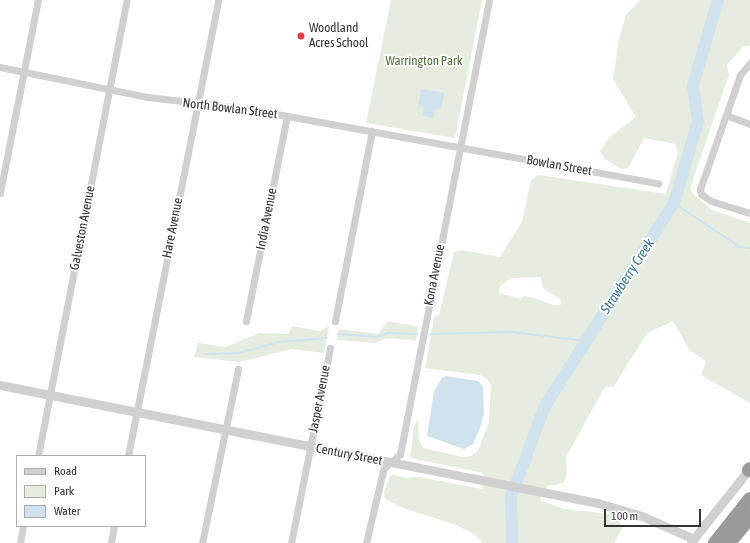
<!DOCTYPE html>
<style>
body{margin:0}
#map{position:relative;width:750px;height:543px;overflow:hidden;background:#fff;font-family:"Asap Condensed",sans-serif}
div>[style]{position:absolute}
.green>*{inset:0;background:#e6ecdf}
.water>*{inset:0;background:#cfe2ee}
.stream>*{height:2px;margin:-1px;padding:0 1px;transform-origin:1px;border-radius:1px;background:#cfe2ee}
.river>*{height:12px;margin:-6px;padding:0 6px;transform-origin:6px;border-radius:6px;background:#cfe2ee}
.minor>*{height:7px;margin:-3.5px;padding:0 3.5px;transform-origin:3.5px;border-radius:3.5px;background:#d0d0d0}
.tertiary>*{height:9px;margin:-4.5px;padding:0 4.5px;transform-origin:4.5px;border-radius:4.5px;background:#d0d0d0}
.motorway>*{height:14px;margin:-7px;padding:0 7px;transform-origin:7px;border-radius:7px;background:#9a9a9a}
.dots>*{width:11px;height:11px;translate:-50% -50%;box-sizing:border-box;border:2px solid #fff;border-radius:50%}
span{translate:-50% -50%;white-space:nowrap;text-align:center;line-height:1.15;-webkit-text-stroke:4px #fff;paint-order:stroke}
.poi-label{font-size:13px;color:#333}
.left{translate:0 -50%;text-align:left}
.park-label{font-size:13px;color:#56703f}
.street-label{font-size:13px;color:#333}
.water-label{font-size:14px;color:#3f7597;font-style:italic}
.legend{position:absolute;left:16px;top:455px;width:130px;height:72px;box-sizing:border-box;background:#fff;border:1px solid #adadad;margin:0;padding:5px 7px;list-style:none;font-size:12px;color:#333}
.legend li{display:flex;align-items:center;gap:8px;height:20px}
.legend b{width:20px;border:1px solid #adadad}
.scale{position:absolute;left:604px;top:509px;width:97px;height:18px;box-sizing:border-box;border:2px solid #333;border-top:0;padding-left:5px;font-size:12px;line-height:14px;white-space:nowrap;color:#333;-webkit-text-stroke:3px #fff;paint-order:stroke}
</style>
<div id="map">
<div class="green">
<div style="clip-path:polygon(391px 0,482px 0,455px 138px,366px 123px)"></div>
<div style="clip-path:polygon(evenodd,641px 0,750px 0,750px 45px,743px 47px,727px 65px,729px 75px,690px 188px,693px 194px,712px 210px,750px 223px,750px 403px,701px 375px,706px 361px,689px 350px,673px 321px,647px 333px,614px 386px,604px 388px,566px 457px,567px 474px,564px 482px,557px 485px,548px 485px,540px 500px,564px 509px,608px 514px,619px 519px,622px 528px,614px 543px,483px 543px,474px 534px,456px 525px,403px 508px,385px 499px,384px 492px,390px 476px,394px 475px,407px 478px,419px 477px,482px 489px,484px 473px,410px 458px,414px 427px,418px 419px,419px 440px,423px 448px,463px 457px,471px 456px,478px 451px,489px 422px,491px 385px,487px 379px,480px 375px,425px 368px,434px 317px,439px 315px,454px 252px,462px 250px,500px 257px,522px 222px,531px 180px,539px 175px,666px 194px,678px 152px,675px 144px,644px 138px,628px 168px,621px 169px,604px 158px,600px 151px,609px 138px,636px 117px,613px 79px,619px 40px,626px 15px,641px 0,541px 277px,542px 287px,560px 299px,562px 304px,556px 306px,537px 299px,525px 296px,520px 299px,499px 293px,500px 286px,511px 278px,541px 277px)"></div>
<div style="clip-path:polygon(388px 321px,418px 327px,416px 341px,388px 338px,374px 343px,337px 340px,339px 329px,378px 334px)"></div>
<div style="clip-path:polygon(292px 326px,320px 331px,329px 326px,324px 353px,291px 349px,240px 362px,194px 357px,198px 343px,226px 347px,259px 333px,288px 334px)"></div>
</div>
<div class="water">
<div style="clip-path:polygon(421px 89px,444px 93px,441px 110px,435px 109px,433px 118px,422px 116px,424px 107px,418px 106px)"></div>
<div style="clip-path:polygon(446px 376px,478px 381px,483px 387px,484px 413px,480px 428px,473px 444px,464px 449px,427px 436px,434px 391px,442px 378px)"></div>
</div>
<div class="stream">
<div style="left:674px;top:203px;width:79px;rotate:33.7deg"></div>
<div style="left:740px;top:247px;width:10px;rotate:6deg"></div>
<div style="left:338px;top:334px;width:39px;rotate:4deg"></div>
<div style="left:377px;top:337px;width:12px;rotate:-20deg"></div>
<div style="left:388px;top:333px;width:29px;rotate:2deg"></div>
<div style="left:430px;top:334px;width:83px;rotate:-1.4deg"></div>
<div style="left:513px;top:332px;width:74px;rotate:7deg"></div>
<div style="left:206px;top:354px;width:32px;rotate:-2deg"></div>
<div style="left:238px;top:353px;width:42px;rotate:-15deg"></div>
<div style="left:279px;top:342px;width:48px;rotate:-4.8deg"></div>
</div>
<div class="river">
<div style="left:512px;top:543px;width:46px;rotate:-91.2deg"></div>
<div style="left:511px;top:497px;width:97px;rotate:-69.5deg"></div>
<div style="left:545px;top:406px;width:241px;rotate:-57.6deg"></div>
<div style="left:674px;top:203px;width:85px;rotate:-73.7deg"></div>
<div style="left:698px;top:121px;width:36px;rotate:-98deg"></div>
<div style="left:693px;top:85px;width:89px;rotate:-73.6deg"></div>
</div>
<div class="minor">
<div style="left:750px;top:63px;width:16px;rotate:130deg"></div>
<div style="left:740px;top:75px;width:121px;rotate:109.3deg"></div>
<div style="left:700px;top:189px;width:5px;rotate:79deg"></div>
<div style="left:701px;top:194px;width:12px;rotate:35deg"></div>
<div style="left:711px;top:201px;width:41px;rotate:17.1deg"></div>
<div style="left:0;top:67px;width:151px;rotate:11.5deg"></div>
<div style="left:148px;top:97px;width:102px;rotate:6.8deg"></div>
<div style="left:249px;top:109px;width:416px;rotate:10.3deg"></div>
<div style="left:726px;top:115px;width:26px;rotate:21deg"></div>
<div style="left:0;top:193px;width:197px;rotate:-78.9deg"></div>
<div style="left:246px;top:321px;width:209px;rotate:-78.7deg"></div>
<div style="left:335px;top:321px;width:194px;rotate:-79deg"></div>
<div style="left:38px;top:456px;width:465px;rotate:-79deg"></div>
<div style="left:128px;top:456px;width:465px;rotate:-78.8deg"></div>
<div style="left:20px;top:543px;width:17px;rotate:-80deg"></div>
<div style="left:111px;top:543px;width:17px;rotate:-80deg"></div>
<div style="left:202px;top:543px;width:178px;rotate:-78.3deg"></div>
<div style="left:291px;top:543px;width:199px;rotate:-78.7deg"></div>
<div style="left:366px;top:543px;width:70px;rotate:-76.8deg"></div>
<div style="left:382px;top:475px;width:7px;rotate:-74deg"></div>
<div style="left:384px;top:468px;width:21px;rotate:-41deg"></div>
<div style="left:400px;top:454px;width:463px;rotate:-78.9deg"></div>
</div>
<div class="tertiary">
<div style="left:0;top:385px;width:610px;rotate:11.16deg"></div>
<div style="left:598px;top:503px;width:46px;rotate:16.5deg"></div>
<div style="left:642px;top:516px;width:57px;rotate:23.9deg"></div>
<div style="left:691px;top:542px;width:95px;rotate:-51.4deg"></div>
</div>
<div class="motorway">
<div style="left:749px;top:470px;width:1px;rotate:-45deg"></div>
<div style="left:715px;top:543px;width:56px;rotate:-51.5deg"></div>
<div style="left:729px;top:543px;width:33px;rotate:-51deg"></div>
</div>
<div class="dots">
<div style="left:301px;top:36px;background:#e63946"></div>
</div>
<div class="poi-label">
<span class="left" style="left:309px;top:36px">Woodland<br>Acres School</span>
</div>
<div class="park-label">
<span style="left:424px;top:61px">Warrington Park</span>
</div>
<div class="street-label">
<span style="left:230px;top:109px;rotate:7deg">North Bowlan Street</span>
<span style="left:559px;top:166px;rotate:10deg">Bowlan Street</span>
<span style="left:267px;top:219px;rotate:-79deg">India Avenue</span>
<span style="left:83px;top:228px;rotate:-79deg">Galveston Avenue</span>
<span style="left:173px;top:228px;rotate:-79deg">Hare Avenue</span>
<span style="left:435px;top:275px;rotate:-79deg">Kona Avenue</span>
<span style="left:320px;top:399px;rotate:-79deg">Jasper Avenue</span>
<span style="left:349px;top:455px;rotate:11deg">Century Street</span>
</div>
<div class="water-label">
<span style="left:627px;top:276px;rotate:-57deg">Strawberry Creek</span>
</div>
<ul class="legend">
<li><b style="height:5px;background:#d0d0d0"></b>Road</li>
<li><b style="height:11px;background:#e6ecdf"></b>Park</li>
<li><b style="height:11px;background:#cfe2ee"></b>Water</li>
</ul>
<div class="scale">100 m</div>
</div>
